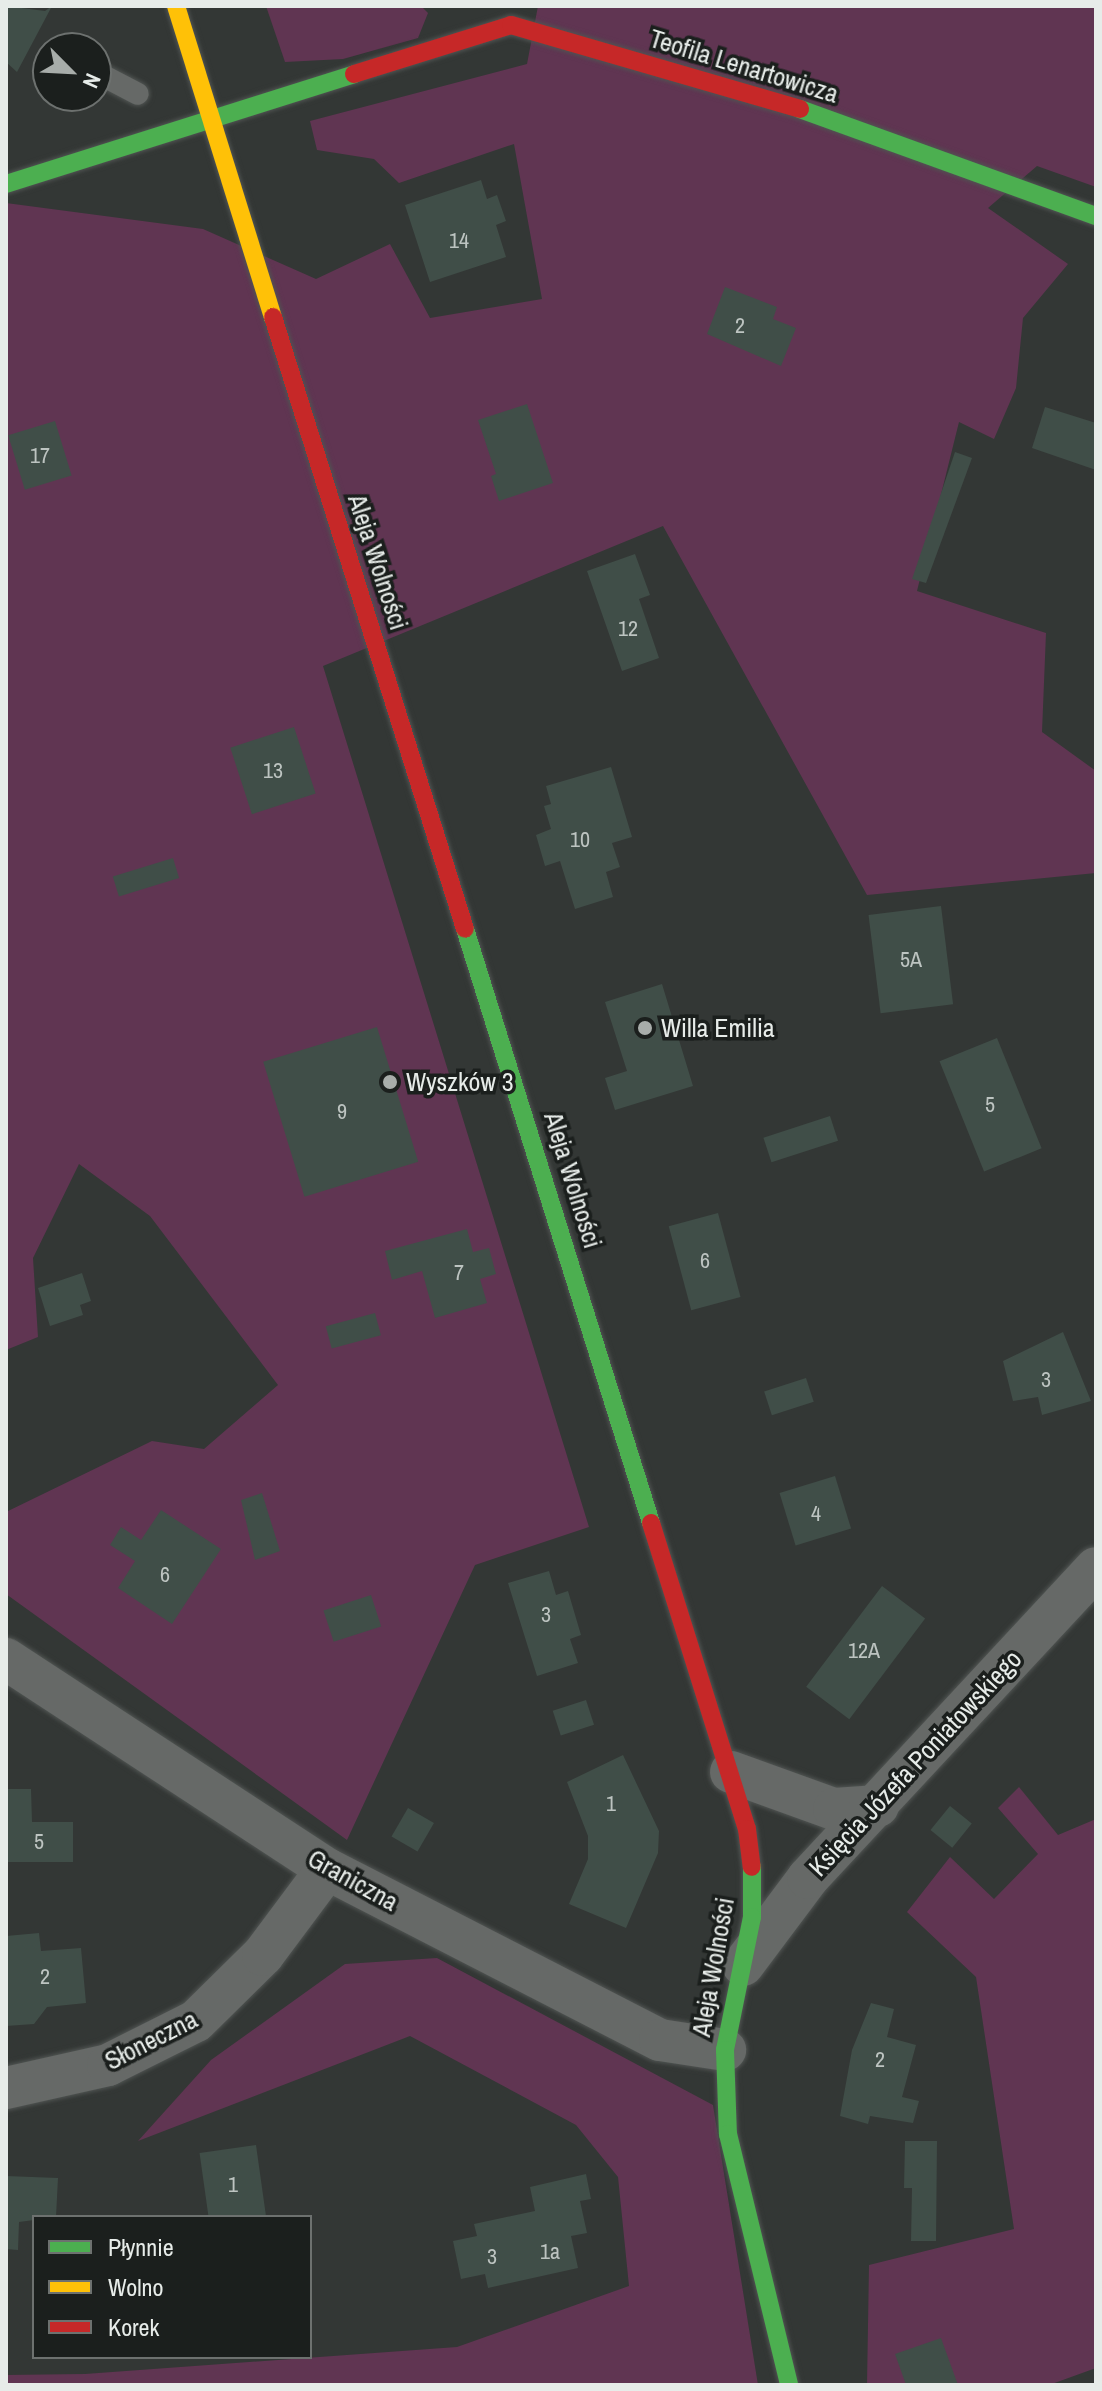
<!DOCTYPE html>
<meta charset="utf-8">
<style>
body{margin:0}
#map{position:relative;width:1102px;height:2391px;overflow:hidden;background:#333735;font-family:"Archivo Narrow",sans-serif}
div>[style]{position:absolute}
.green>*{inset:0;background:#603552}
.building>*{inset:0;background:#404e48;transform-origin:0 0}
.roads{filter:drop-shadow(0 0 2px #505452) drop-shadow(0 0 2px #505452)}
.lane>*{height:22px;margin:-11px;padding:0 11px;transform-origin:11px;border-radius:11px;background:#666967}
.street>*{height:42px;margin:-21px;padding:0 21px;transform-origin:21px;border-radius:21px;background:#666967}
.fast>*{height:18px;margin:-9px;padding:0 9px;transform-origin:9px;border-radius:9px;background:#4caf50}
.slow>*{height:18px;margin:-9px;padding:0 9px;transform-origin:9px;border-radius:9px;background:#ffc107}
.jam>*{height:18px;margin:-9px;padding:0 9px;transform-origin:9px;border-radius:9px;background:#c62828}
.dots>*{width:22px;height:22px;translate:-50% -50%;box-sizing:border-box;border:4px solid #1b1f1d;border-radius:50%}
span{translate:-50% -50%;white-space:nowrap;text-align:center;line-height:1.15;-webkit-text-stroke:7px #1b1f1d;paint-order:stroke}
.number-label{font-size:22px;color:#bdc4c1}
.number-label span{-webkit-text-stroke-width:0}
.street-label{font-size:26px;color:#e7ece9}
.poi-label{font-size:26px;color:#e7ece9}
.left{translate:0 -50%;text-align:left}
.frame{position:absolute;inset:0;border:8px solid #e7ece9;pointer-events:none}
.legend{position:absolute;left:32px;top:2215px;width:280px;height:144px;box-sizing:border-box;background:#1b1f1d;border:2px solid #6d716f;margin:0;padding:10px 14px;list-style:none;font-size:24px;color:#e7ece9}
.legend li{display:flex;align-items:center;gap:16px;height:40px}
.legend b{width:40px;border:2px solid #6d716f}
.north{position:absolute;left:32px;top:32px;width:80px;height:80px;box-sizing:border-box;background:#1b1f1d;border:2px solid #6d716f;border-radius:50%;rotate:114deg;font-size:22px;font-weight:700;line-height:32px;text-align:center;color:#e7ece9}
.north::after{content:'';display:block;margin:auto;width:28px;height:36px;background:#a8adaa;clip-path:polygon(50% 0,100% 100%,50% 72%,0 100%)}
</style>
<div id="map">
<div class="green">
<div style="clip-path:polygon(266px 6px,421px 6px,428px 13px,418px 38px,343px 59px,285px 62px)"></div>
<div style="clip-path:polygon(538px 6px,1096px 6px,1096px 187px,1037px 166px,988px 208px,1068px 264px,1023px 318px,1016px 388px,994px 439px,959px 422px,917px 591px,1046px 633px,1042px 732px,1096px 771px,1096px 873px,867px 895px,663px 526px,323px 666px,589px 1527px,475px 1565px,347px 1840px,6px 1594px,6px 1512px,152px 1441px,204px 1449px,278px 1385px,150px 1216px,79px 1164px,33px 1258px,38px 1337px,6px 1350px,6px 203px,203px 229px,316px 279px,390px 244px,430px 318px,542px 299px,514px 144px,399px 183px,374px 159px,317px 150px,310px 121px,527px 64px)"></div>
<div style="clip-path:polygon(1019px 1787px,1058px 1835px,1096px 1819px,1096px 2368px,1049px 2385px,867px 2385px,869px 2265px,1014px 2229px,976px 1977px,907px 1912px,950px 1857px,994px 1899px,1038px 1854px,998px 1808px)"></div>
<div style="clip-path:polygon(437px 1958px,713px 2105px,758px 2385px,6px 2385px,6px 2375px,85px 2374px,457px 2347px,629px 2286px,618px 2177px,576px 2125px,410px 2036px,138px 2141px,211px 2060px,345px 1964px)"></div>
</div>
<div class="building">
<div style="clip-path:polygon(6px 6px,45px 11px,52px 6px,17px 72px,6px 62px)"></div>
<div style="clip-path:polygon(481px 180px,487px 199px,497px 195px,506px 221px,496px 225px,506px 257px,430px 282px,405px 205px)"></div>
<div style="clip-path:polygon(725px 287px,777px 307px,773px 319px,796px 328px,781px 366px,707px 334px)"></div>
<div style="clip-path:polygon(527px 404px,553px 483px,499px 501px,491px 476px,496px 474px,478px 420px)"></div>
<div style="clip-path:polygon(1045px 407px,1096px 423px,1096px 470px,1032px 448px)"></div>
<div style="left:55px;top:421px;width:57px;height:49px;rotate:73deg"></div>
<div style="clip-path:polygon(955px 452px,972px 458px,926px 583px,912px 579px)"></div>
<div style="clip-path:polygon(635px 554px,650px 595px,639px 599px,659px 658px,622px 671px,587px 571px)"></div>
<div style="left:294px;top:727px;width:70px;height:67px;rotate:72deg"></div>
<div style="clip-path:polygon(611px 767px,632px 837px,612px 843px,620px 867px,606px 872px,613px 897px,575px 909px,560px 861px,545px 866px,536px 835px,551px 829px,544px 806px,551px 804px,546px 786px)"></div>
<div style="left:173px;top:858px;width:21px;height:63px;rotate:73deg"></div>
<div style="left:941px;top:906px;width:99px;height:73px;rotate:83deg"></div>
<div style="clip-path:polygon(662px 984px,693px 1086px,615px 1110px,605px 1078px,627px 1071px,605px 1002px)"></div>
<div style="left:377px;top:1027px;width:141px;height:119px;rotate:73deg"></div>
<div style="left:997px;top:1038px;width:119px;height:62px;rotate:68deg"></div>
<div style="left:830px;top:1116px;width:26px;height:70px;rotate:72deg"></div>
<div style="left:718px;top:1213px;width:87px;height:51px;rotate:75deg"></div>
<div style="clip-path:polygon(467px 1229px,473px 1252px,489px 1248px,496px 1274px,480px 1279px,487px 1303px,435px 1318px,422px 1271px,392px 1280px,385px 1251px)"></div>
<div style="clip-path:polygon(82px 1273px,91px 1301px,80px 1305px,83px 1315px,50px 1326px,38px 1288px)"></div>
<div style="left:375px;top:1313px;width:23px;height:51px;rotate:75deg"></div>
<div style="clip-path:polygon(1063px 1332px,1091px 1401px,1042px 1415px,1038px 1397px,1013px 1401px,1003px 1361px)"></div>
<div style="left:806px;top:1378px;width:25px;height:44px;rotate:72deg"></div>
<div style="left:835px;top:1476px;width:55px;height:58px;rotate:73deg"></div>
<div style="clip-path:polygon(262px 1493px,280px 1551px,255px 1560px,241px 1500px)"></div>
<div style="clip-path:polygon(161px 1510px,221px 1549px,172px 1624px,118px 1588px,135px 1561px,110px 1545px,121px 1527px,141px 1540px)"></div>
<div style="clip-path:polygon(549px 1571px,556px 1595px,568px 1591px,581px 1635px,570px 1639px,578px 1663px,537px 1676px,508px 1583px)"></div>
<div style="left:882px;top:1586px;width:54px;height:126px;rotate:37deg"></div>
<div style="left:371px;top:1595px;width:33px;height:50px;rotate:72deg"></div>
<div style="left:586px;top:1700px;width:26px;height:35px;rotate:72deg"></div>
<div style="clip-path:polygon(623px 1755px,659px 1831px,658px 1853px,626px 1928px,569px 1904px,588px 1859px,588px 1836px,567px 1782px)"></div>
<div style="clip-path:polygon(6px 1789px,31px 1789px,32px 1822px,73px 1822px,73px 1862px,6px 1862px)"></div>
<div style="left:950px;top:1806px;width:28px;height:31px;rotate:39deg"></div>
<div style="left:408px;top:1808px;width:30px;height:33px;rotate:30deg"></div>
<div style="clip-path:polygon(39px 1933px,41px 1951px,81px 1948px,86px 2003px,47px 2007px,34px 2024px,6px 2026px,6px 1936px)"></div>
<div style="clip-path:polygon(871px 2003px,894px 2009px,887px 2037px,916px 2045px,902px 2097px,919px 2101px,913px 2123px,870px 2116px,868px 2124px,840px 2116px,852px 2050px)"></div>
<div style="clip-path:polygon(905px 2141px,937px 2141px,936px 2241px,911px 2241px,912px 2188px,904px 2188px)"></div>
<div style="left:256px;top:2145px;width:73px;height:57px;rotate:82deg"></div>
<div style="clip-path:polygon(586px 2174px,591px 2199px,580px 2201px,587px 2233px,571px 2236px,578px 2268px,488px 2288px,485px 2274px,461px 2279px,453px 2241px,477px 2236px,474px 2224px,535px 2211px,530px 2187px)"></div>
<div style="clip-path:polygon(6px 2176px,58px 2178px,56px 2217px,19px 2222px,18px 2250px,6px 2249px)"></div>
<div style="clip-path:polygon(941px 2338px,958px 2385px,906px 2385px,895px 2354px)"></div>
</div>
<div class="roads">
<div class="lane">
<div style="left:96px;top:72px;width:47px;rotate:27.6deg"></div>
</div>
<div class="street">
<div style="left:6px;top:1659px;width:384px;rotate:33.2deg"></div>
<div style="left:327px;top:1869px;width:374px;rotate:27.2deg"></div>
<div style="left:660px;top:2040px;width:66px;rotate:8.7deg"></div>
<div style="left:731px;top:1772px;width:109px;rotate:19.8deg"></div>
<div style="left:834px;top:1809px;width:44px;rotate:-3.9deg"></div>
<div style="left:743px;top:1965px;width:109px;rotate:-53.2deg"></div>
<div style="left:808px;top:1878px;width:423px;rotate:-47.1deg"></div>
<div style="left:6px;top:2088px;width:105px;rotate:-12.7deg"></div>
<div style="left:108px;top:2065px;width:98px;rotate:-26.6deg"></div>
<div style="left:196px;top:2021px;width:94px;rotate:-44.6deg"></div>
<div style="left:263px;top:1955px;width:107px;rotate:-53.3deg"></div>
</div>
<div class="fast">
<div style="left:800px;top:109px;width:315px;rotate:19.9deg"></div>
<div style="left:6px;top:184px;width:365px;rotate:-17.5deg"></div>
<div style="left:465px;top:929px;width:622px;rotate:72.61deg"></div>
<div style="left:752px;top:1867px;width:50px;rotate:90deg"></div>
<div style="left:752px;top:1917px;width:136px;rotate:101.5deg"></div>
<div style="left:725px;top:2050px;width:84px;rotate:88deg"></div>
<div style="left:728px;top:2134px;width:258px;rotate:76.3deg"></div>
</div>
<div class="slow">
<div style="left:176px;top:6px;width:326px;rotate:72.7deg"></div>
</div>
<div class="jam">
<div style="left:354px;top:74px;width:164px;rotate:-17.3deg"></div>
<div style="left:511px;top:25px;width:301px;rotate:16.2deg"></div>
<div style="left:273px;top:317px;width:641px;rotate:72.58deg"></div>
<div style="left:651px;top:1523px;width:321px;rotate:72.6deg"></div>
<div style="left:747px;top:1829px;width:38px;rotate:83deg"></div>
</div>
</div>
<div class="dots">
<div style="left:645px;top:1028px;background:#a8adaa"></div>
<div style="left:390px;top:1082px;background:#a8adaa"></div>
</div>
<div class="number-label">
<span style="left:459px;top:241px">14</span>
<span style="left:740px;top:326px">2</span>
<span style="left:40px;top:456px">17</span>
<span style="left:628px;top:629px">12</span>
<span style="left:273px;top:771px">13</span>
<span style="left:580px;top:840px">10</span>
<span style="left:911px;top:960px">5A</span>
<span style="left:990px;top:1105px">5</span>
<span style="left:342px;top:1112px">9</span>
<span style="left:705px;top:1261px">6</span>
<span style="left:459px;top:1273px">7</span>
<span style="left:1046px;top:1380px">3</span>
<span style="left:816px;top:1514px">4</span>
<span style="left:165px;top:1575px">6</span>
<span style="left:546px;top:1615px">3</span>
<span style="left:864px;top:1651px">12A</span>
<span style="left:611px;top:1804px">1</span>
<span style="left:39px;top:1842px">5</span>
<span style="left:45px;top:1977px">2</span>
<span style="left:880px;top:2060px">2</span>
<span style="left:233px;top:2185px">1</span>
<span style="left:550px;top:2252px">1a</span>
<span style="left:492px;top:2257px">3</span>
</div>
<div class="street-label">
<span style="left:744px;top:66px;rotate:17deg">Teofila Lenartowicza</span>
<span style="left:378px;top:562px;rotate:72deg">Aleja Wolności</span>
<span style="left:573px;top:1180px;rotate:73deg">Aleja Wolności</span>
<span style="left:915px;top:1763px;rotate:-47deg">Księcia Józefa Poniatowskiego</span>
<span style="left:353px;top:1880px;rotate:29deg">Graniczna</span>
<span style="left:713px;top:1967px;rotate:-80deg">Aleja Wolności</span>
<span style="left:151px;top:2040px;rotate:-27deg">Słoneczna</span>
</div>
<div class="poi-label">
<span class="left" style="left:661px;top:1028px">Willa Emilia</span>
<span class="left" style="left:406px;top:1082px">Wyszków 3</span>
</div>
<div class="frame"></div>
<ul class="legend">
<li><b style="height:10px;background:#4caf50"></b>Płynnie</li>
<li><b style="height:10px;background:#ffc107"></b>Wolno</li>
<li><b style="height:10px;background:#c62828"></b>Korek</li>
</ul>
<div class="north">N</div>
</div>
